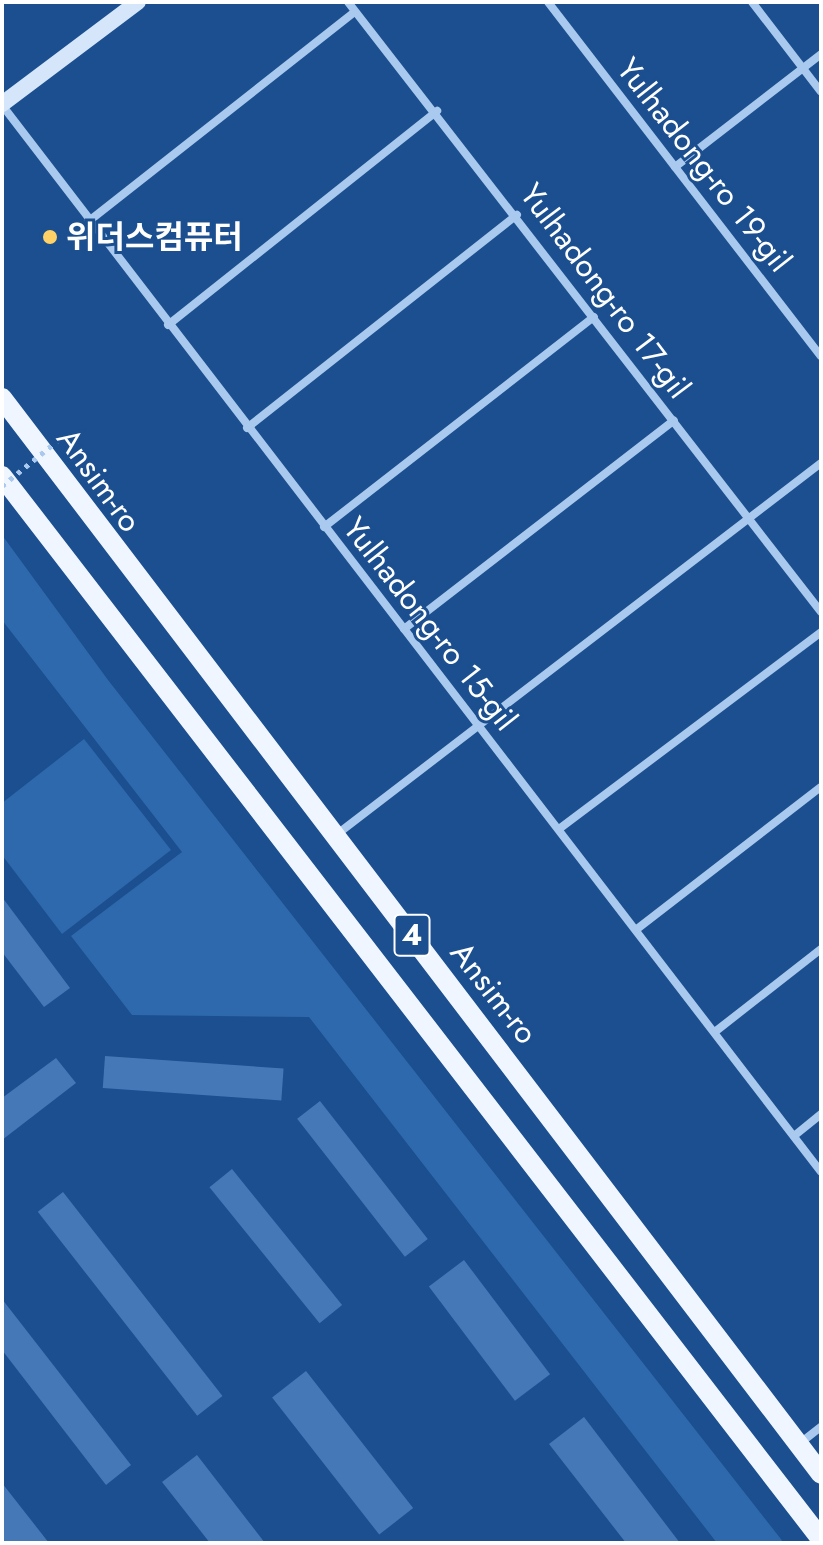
<!DOCTYPE html>
<meta charset="utf-8">
<style>
body{margin:0}
#map{position:relative;width:823px;height:1545px;overflow:hidden;background:#1b4f8f;font-family:Jost,"Noto Sans KR",sans-serif}
div>[style]{position:absolute}
.green>*{inset:0;background:#2e69ad}
.building>*{inset:0;background:#4478b7;transform-origin:0 0}
.street>*{height:8px;margin:-4px;padding:0 4px;transform-origin:4px;border-radius:4px;background:#a9c9ee}
.secondary>*{height:16px;margin:-8px;padding:0 8px;transform-origin:8px;border-radius:8px;background:#d6e6fa}
.primary>*{height:20px;margin:-10px;padding:0 10px;transform-origin:10px;border-radius:10px;background:#f0f6ff}
.path-bridge>*{height:5px;margin-top:-2.5px;transform-origin:0;background:repeating-linear-gradient(90deg,#a9c9ee 0 4px,transparent 0 10px)}
.dots>*{width:22px;height:22px;translate:-50% -50%;box-sizing:border-box;border:4px solid #1b4f8f;border-radius:50%}
span{translate:-50% -50%;white-space:nowrap;text-align:center;line-height:1.15;-webkit-text-stroke:6px #1b4f8f;paint-order:stroke}
.shield-label span{padding:2px 6px;background:#1b4f8f;border:2px solid;border-radius:6px;-webkit-text-stroke-width:0}
.shield-label{font-size:30px;color:#fff;font-weight:700}
.street-label{font-size:32px;color:#fff}
.poi-label{font-size:32px;color:#fff;font-weight:700}
.left{translate:0 -50%;text-align:left}
.frame{position:absolute;inset:0;border:4px solid #fff;pointer-events:none}
</style>
<div id="map">
<div class="green">
<div style="clip-path:polygon(2px 535px,108px 680px,784px 1543px,717px 1543px,309px 1017px,132px 1015px,71px 936px,182px 852px,2px 620px)"></div>
<div style="clip-path:polygon(84px 739px,171px 850px,62px 934px,2px 855px,2px 803px)"></div>
</div>
<div class="building">
<div style="clip-path:polygon(2px 897px,70px 988px,44px 1007px,2px 952px)"></div>
<div style="left:105px;top:1056px;width:179px;height:32px;rotate:4deg"></div>
<div style="clip-path:polygon(56px 1058px,76px 1083px,2px 1140px,2px 1098px)"></div>
<div style="left:320px;top:1101px;width:175px;height:29px;rotate:52deg"></div>
<div style="left:232px;top:1169px;width:175px;height:29px;rotate:51deg"></div>
<div style="left:63px;top:1192px;width:259px;height:32px;rotate:52deg"></div>
<div style="left:464px;top:1260px;width:143px;height:44px;rotate:53deg"></div>
<div style="clip-path:polygon(2px 1299px,131px 1465px,106px 1485px,2px 1350px)"></div>
<div style="left:306px;top:1371px;width:174px;height:43px;rotate:52deg"></div>
<div style="clip-path:polygon(584px 1417px,680px 1543px,626px 1543px,549px 1444px)"></div>
<div style="clip-path:polygon(197px 1455px,265px 1543px,210px 1543px,162px 1482px)"></div>
<div style="clip-path:polygon(2px 1483px,49px 1543px,2px 1543px)"></div>
</div>
<div class="street">
<div style="left:348px;top:2px;width:772px;rotate:52.21deg"></div>
<div style="left:548px;top:2px;width:447px;rotate:52.4deg"></div>
<div style="left:752px;top:2px;width:113px;rotate:52.5deg"></div>
<div style="left:2px;top:105px;width:1345px;rotate:52.49deg"></div>
<div style="left:675px;top:167px;width:185px;rotate:-37.7deg"></div>
<div style="left:89px;top:221px;width:338px;rotate:-38.2deg"></div>
<div style="left:168px;top:325px;width:344px;rotate:-38.5deg"></div>
<div style="left:247px;top:428px;width:344px;rotate:-38.3deg"></div>
<div style="left:324px;top:527px;width:342px;rotate:-37.9deg"></div>
<div style="left:404px;top:629px;width:341px;rotate:-37.7deg"></div>
<div style="left:559px;top:829px;width:328px;rotate:-36.9deg"></div>
<div style="left:336px;top:835px;width:611px;rotate:-37.49deg"></div>
<div style="left:637px;top:929px;width:232px;rotate:-37.7deg"></div>
<div style="left:716px;top:1031px;width:133px;rotate:-38deg"></div>
<div style="left:794px;top:1136px;width:35px;rotate:-39deg"></div>
<div style="left:799px;top:1444px;width:28px;rotate:-38deg"></div>
</div>
<div class="secondary">
<div style="left:2px;top:104px;width:170px;rotate:-36.9deg"></div>
</div>
<div class="primary">
<div style="left:2px;top:398px;width:1352px;rotate:52.72deg"></div>
<div style="left:2px;top:476px;width:1342px;rotate:52.39deg"></div>
</div>
<div class="path-bridge">
<div style="left:2px;top:486px;width:79px;rotate:-39.3deg"></div>
</div>
<div class="dots">
<div style="left:50px;top:237px;background:#ffd166"></div>
</div>
<div class="shield-label">
<span style="left:412px;top:935px">4</span>
</div>
<div class="street-label">
<span style="left:704px;top:165px;rotate:52deg">Yulhadong-ro 19-gil</span>
<span style="left:605px;top:291px;rotate:53deg">Yulhadong-ro 17-gil</span>
<span style="left:99px;top:480px;rotate:54deg">Ansim-ro</span>
<span style="left:430px;top:624px;rotate:52deg">Yulhadong-ro 15-gil</span>
<span style="left:494px;top:993px;rotate:52deg">Ansim-ro</span>
</div>
<div class="poi-label">
<span class="left" style="left:66px;top:237px">위더스컴퓨터</span>
</div>
<div class="frame"></div>
</div>
